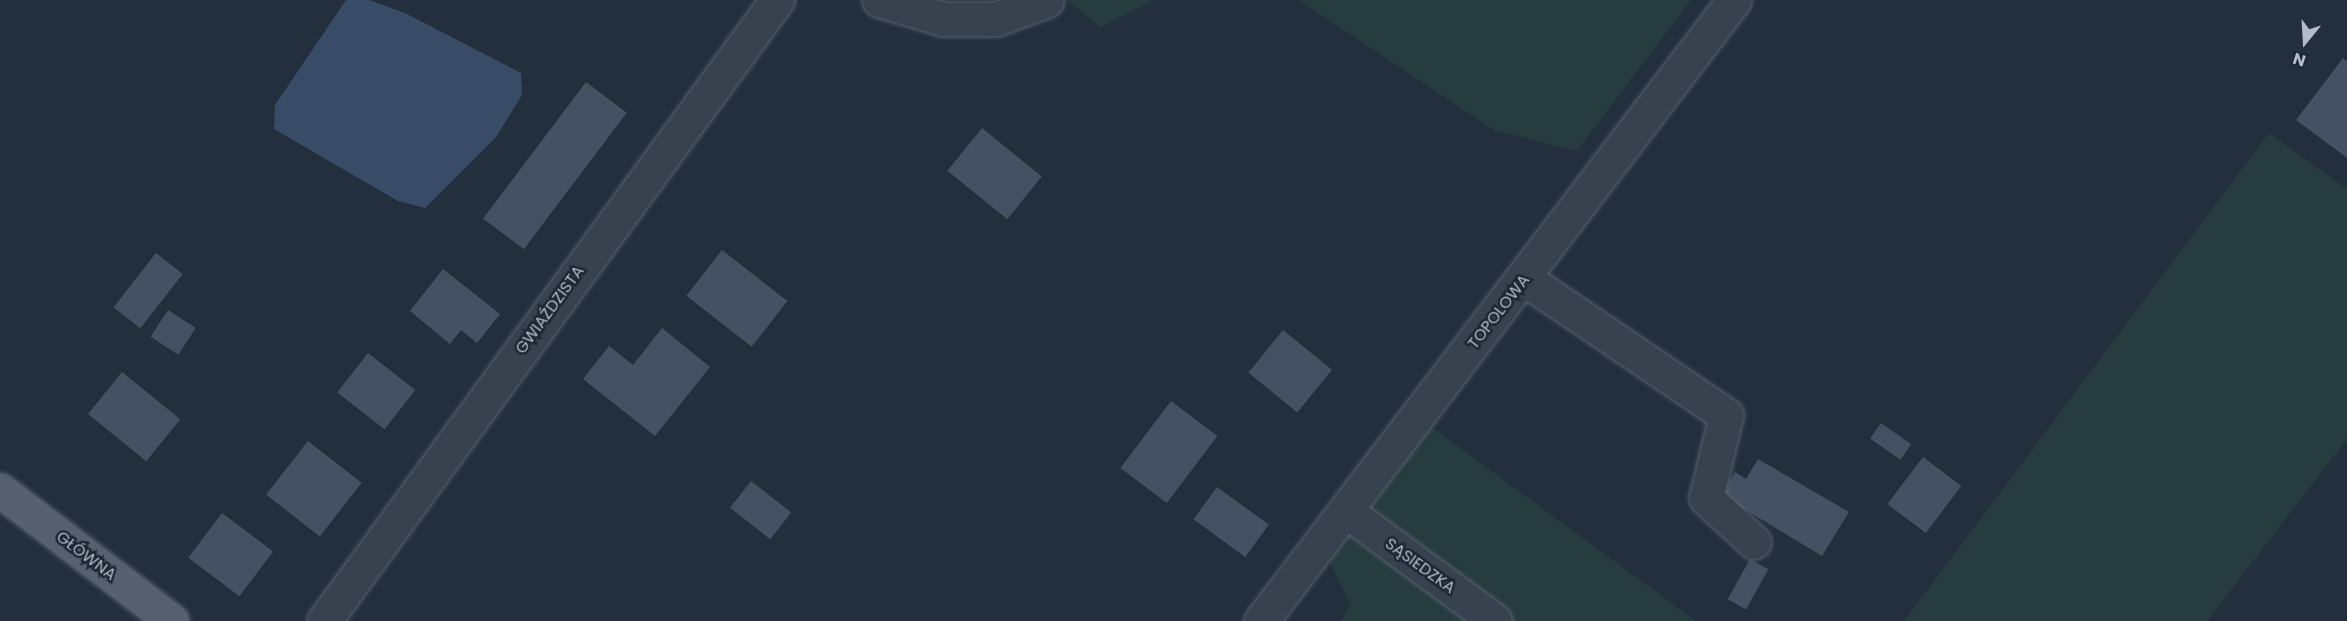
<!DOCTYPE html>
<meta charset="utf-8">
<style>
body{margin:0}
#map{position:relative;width:2347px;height:621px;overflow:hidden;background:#242f3e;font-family:Poppins,sans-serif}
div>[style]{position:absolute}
.green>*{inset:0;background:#263c3f}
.water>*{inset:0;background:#394c67}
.building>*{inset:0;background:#455162;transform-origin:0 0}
.roads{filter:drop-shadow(0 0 2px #565f6c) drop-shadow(0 0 2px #565f6c)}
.minor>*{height:33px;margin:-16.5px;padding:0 16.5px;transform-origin:16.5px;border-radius:16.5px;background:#38414e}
.major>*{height:33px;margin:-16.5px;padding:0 16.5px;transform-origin:16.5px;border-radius:16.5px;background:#56606e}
span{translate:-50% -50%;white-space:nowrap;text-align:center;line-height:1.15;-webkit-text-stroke:5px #1d2633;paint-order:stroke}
.street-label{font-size:16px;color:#b4bcc9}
.north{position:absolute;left:2275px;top:12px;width:60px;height:60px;-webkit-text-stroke:4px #1d2633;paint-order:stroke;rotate:198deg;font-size:16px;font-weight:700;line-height:24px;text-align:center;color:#b4bcc9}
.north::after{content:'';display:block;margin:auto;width:21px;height:27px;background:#b4bcc9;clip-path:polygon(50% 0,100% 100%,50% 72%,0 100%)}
</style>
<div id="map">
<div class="green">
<div style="clip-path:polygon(1067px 0,1154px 0,1100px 27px)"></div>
<div style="clip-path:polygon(1298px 0,1691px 0,1577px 151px,1494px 130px)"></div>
<div style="clip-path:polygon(2269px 133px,2347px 189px,2347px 439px,2207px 621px,1904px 621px)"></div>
<div style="clip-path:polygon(1426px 423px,1696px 621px,1341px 621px,1351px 604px,1325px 553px)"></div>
</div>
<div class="water">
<div style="clip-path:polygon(346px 0,369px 0,405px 13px,521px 73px,522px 95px,496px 137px,425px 208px,398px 201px,274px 129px,275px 105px)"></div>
</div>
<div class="building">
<div style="clip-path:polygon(2343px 58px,2347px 61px,2347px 158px,2296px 120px)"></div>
<div style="left:586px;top:82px;width:51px;height:171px;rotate:37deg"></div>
<div style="left:982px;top:128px;width:77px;height:55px;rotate:39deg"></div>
<div style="left:722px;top:250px;width:83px;height:58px;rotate:38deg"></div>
<div style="left:156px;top:253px;width:34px;height:69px;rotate:38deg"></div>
<div style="clip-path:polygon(443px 269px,500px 314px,477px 343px,461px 330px,450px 344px,410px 311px)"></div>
<div style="left:168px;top:310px;width:33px;height:32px;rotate:33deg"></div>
<div style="clip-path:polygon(662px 328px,710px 367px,655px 436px,583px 379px,609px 346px,633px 365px)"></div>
<div style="left:1283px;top:330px;width:63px;height:55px;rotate:39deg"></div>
<div style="left:368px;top:353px;width:60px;height:50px;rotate:38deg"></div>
<div style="left:122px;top:372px;width:75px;height:54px;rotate:39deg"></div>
<div style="left:1171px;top:401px;width:58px;height:84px;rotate:37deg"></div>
<div style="left:1881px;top:423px;width:37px;height:19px;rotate:35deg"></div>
<div style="left:308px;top:441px;width:68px;height:68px;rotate:38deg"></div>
<div style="left:1923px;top:457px;width:48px;height:59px;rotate:37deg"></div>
<div style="clip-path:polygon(1758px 459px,1849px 512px,1822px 556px,1721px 495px,1735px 472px,1746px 479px)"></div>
<div style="left:751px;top:481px;width:51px;height:34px;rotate:38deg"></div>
<div style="left:1217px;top:487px;width:64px;height:40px;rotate:36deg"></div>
<div style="left:222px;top:513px;width:64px;height:56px;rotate:37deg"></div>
<div style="left:1750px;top:559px;width:21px;height:46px;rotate:29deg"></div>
</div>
<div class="roads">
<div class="minor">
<div style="left:879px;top:0;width:67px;rotate:16.5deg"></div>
<div style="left:943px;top:19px;width:53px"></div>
<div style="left:996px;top:19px;width:54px;rotate:-20.4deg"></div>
<div style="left:1525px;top:279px;width:243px;rotate:34.1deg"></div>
<div style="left:1726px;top:415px;width:85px;rotate:103.5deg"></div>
<div style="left:1706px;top:498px;width:65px;rotate:42.5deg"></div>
<div style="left:1346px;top:511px;width:185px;rotate:36.4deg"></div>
<div style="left:324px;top:621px;width:769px;rotate:-53.89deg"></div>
<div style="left:1261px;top:621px;width:781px;rotate:-52.7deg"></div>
</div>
<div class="major">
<div style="left:0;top:490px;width:216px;rotate:37.3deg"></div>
</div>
</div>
<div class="street-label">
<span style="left:550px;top:310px;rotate:-54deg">GWIAŹDZISTA</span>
<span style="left:1499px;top:312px;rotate:-52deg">TOPOLOWA</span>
<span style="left:86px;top:556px;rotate:37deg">GŁÓWNA</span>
<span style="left:1420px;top:566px;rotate:36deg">SĄSIEDZKA</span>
</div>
<div class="north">N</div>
</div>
